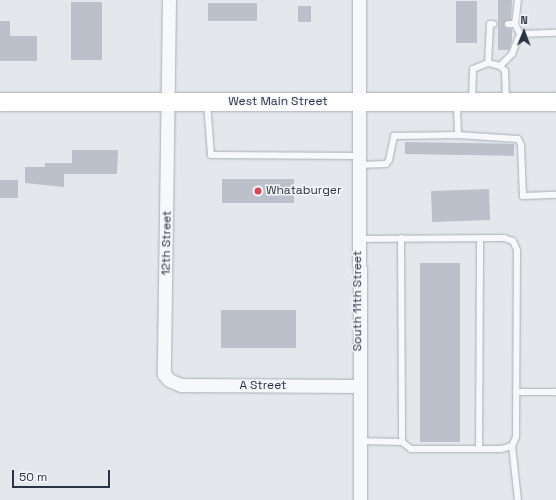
<!DOCTYPE html>
<style>
body{margin:0}
#map{position:relative;width:556px;height:500px;overflow:hidden;background:#e4e7ec;font-family:"Space Grotesk",sans-serif}
div>[style]{position:absolute}
.building>*{inset:0;background:#bbc0ca;transform-origin:0 0}
.roads{filter:drop-shadow(0 0 1px #a9aeb7) drop-shadow(0 0 1px #a9aeb7)}
.lane>*{height:6px;margin:-3px;padding:0 3px;transform-origin:3px;border-radius:3px;background:#f7f8fa}
.street>*{height:13px;margin:-6.5px;padding:0 6.5px;transform-origin:6.5px;border-radius:6.5px;background:#f7f8fa}
.secondary>*{height:18px;margin:-9px;padding:0 9px;transform-origin:9px;border-radius:9px;background:#fff}
.dots>*{width:11px;height:11px;translate:-50% -50%;box-sizing:border-box;border:2px solid #f4f6f9;border-radius:50%}
span{translate:-50% -50%;white-space:nowrap;text-align:center;line-height:1.15;-webkit-text-stroke:3px #f4f6f9;paint-order:stroke}
.street-label{font-size:12px;color:#2b3445}
.poi-label{font-size:12px;color:#2b3445}
.left{translate:0 -50%;text-align:left}
.north{position:absolute;left:504px;top:12px;width:40px;height:40px;-webkit-text-stroke:3px #f4f6f9;paint-order:stroke;rotate:1deg;font-size:11px;font-weight:700;line-height:16px;text-align:center;color:#2b3445}
.north::after{content:'';display:block;margin:auto;width:14px;height:18px;background:#2b3445;clip-path:polygon(50% 0,100% 100%,50% 72%,0 100%)}
.scale{position:absolute;left:12px;top:470px;width:98px;height:18px;box-sizing:border-box;border:2px solid #2b3445;border-top:0;padding-left:5px;font-size:12px;line-height:14px;white-space:nowrap;color:#2b3445;-webkit-text-stroke:3px #f4f6f9;paint-order:stroke}
</style>
<div id="map">
<div class="building">
<div style="clip-path:polygon(498px 0,512px 0,511px 20px,504px 24px,506px 28px,512px 29px,512px 41px,509px 50px,498px 50px)"></div>
<div style="left:456px;top:1px;width:21px;height:42px"></div>
<div style="left:71px;top:2px;width:31px;height:58px"></div>
<div style="left:208px;top:3px;width:49px;height:18px"></div>
<div style="left:298px;top:6px;width:13px;height:16px"></div>
<div style="clip-path:polygon(0 21px,10px 21px,10px 36px,37px 36px,37px 61px,0 61px)"></div>
<div style="left:405px;top:142px;width:109px;height:12px;rotate:1deg"></div>
<div style="clip-path:polygon(72px 150px,118px 150px,117px 174px,64px 174px,64px 187px,25px 183px,25px 167px,45px 167px,45px 163px,72px 163px)"></div>
<div style="left:222px;top:179px;width:72px;height:24px"></div>
<div style="left:0;top:180px;width:18px;height:18px"></div>
<div style="left:489px;top:189px;width:31px;height:58px;rotate:88deg"></div>
<div style="left:420px;top:263px;width:40px;height:179px"></div>
<div style="left:221px;top:310px;width:75px;height:38px"></div>
</div>
<div class="roads">
<div class="lane">
<div style="left:508px;top:24px;width:7px"></div>
<div style="left:515px;top:24px;width:11px;rotate:63deg"></div>
<div style="left:520px;top:34px;width:36px;rotate:-2deg"></div>
<div style="left:515px;top:24px;width:24px;rotate:-83deg"></div>
<div style="left:488px;top:63px;width:39px;rotate:-87deg"></div>
<div style="left:490px;top:24px;width:3px"></div>
<div style="left:500px;top:66px;width:17px;rotate:-45deg"></div>
<div style="left:512px;top:54px;width:22px;rotate:-68deg"></div>
<div style="left:472px;top:100px;width:31px;rotate:-88deg"></div>
<div style="left:473px;top:69px;width:16px;rotate:-22deg"></div>
<div style="left:488px;top:63px;width:12px;rotate:14deg"></div>
<div style="left:500px;top:66px;width:7px;rotate:45deg"></div>
<div style="left:505px;top:71px;width:30px;rotate:88deg"></div>
<div style="left:207px;top:103px;width:52px;rotate:85.6deg"></div>
<div style="left:211px;top:155px;width:147px;rotate:0.4deg"></div>
<div style="left:458px;top:135px;width:60px;rotate:3.8deg"></div>
<div style="left:518px;top:139px;width:7px;rotate:63deg"></div>
<div style="left:521px;top:145px;width:51px;rotate:87.8deg"></div>
<div style="left:523px;top:196px;width:33px;rotate:-2deg"></div>
<div style="left:358px;top:165px;width:28px;rotate:-2deg"></div>
<div style="left:386px;top:164px;width:5px;rotate:-53deg"></div>
<div style="left:389px;top:160px;width:25px;rotate:-78deg"></div>
<div style="left:394px;top:136px;width:64px;rotate:-0.9deg"></div>
<div style="left:458px;top:135px;width:32px;rotate:-92deg"></div>
<div style="left:401px;top:238px;width:204px;rotate:89.7deg"></div>
<div style="left:358px;top:239px;width:146px;rotate:-0.4deg"></div>
<div style="left:504px;top:238px;width:9px;rotate:18deg"></div>
<div style="left:513px;top:241px;width:10px;rotate:66deg"></div>
<div style="left:517px;top:250px;width:187px;rotate:90.3deg"></div>
<div style="left:516px;top:437px;width:10px;rotate:114deg"></div>
<div style="left:512px;top:446px;width:11px;rotate:165deg"></div>
<div style="left:501px;top:449px;width:90px;rotate:180deg"></div>
<div style="left:411px;top:449px;width:11px;rotate:-142deg"></div>
<div style="left:402px;top:442px;width:43px;rotate:-178.7deg"></div>
<div style="left:516px;top:392px;width:40px"></div>
<div style="left:512px;top:446px;width:54px;rotate:83.7deg"></div>
<div style="left:479px;top:449px;width:211px;rotate:-89.7deg"></div>
</div>
<div class="street">
<div style="left:169px;top:0;width:374px;rotate:90.8deg"></div>
<div style="left:164px;top:374px;width:8px;rotate:50deg"></div>
<div style="left:169px;top:380px;width:13px;rotate:23deg"></div>
<div style="left:181px;top:385px;width:177px;rotate:0.3deg"></div>
<div style="left:359px;top:0;width:500px;rotate:89.89deg"></div>
</div>
<div class="secondary">
<div style="left:0;top:102px;width:556px"></div>
</div>
</div>
<div class="dots">
<div style="left:258px;top:191px;background:#d1495b"></div>
</div>
<div class="street-label">
<span style="left:278px;top:102px">West Main Street</span>
<span style="left:167px;top:243px;rotate:-89deg">12th Street</span>
<span style="left:358px;top:301px;rotate:-90deg">South 11th Street</span>
<span style="left:263px;top:386px">A Street</span>
</div>
<div class="poi-label">
<span class="left" style="left:266px;top:191px">Whataburger</span>
</div>
<div class="north">N</div>
<div class="scale">50 m</div>
</div>
